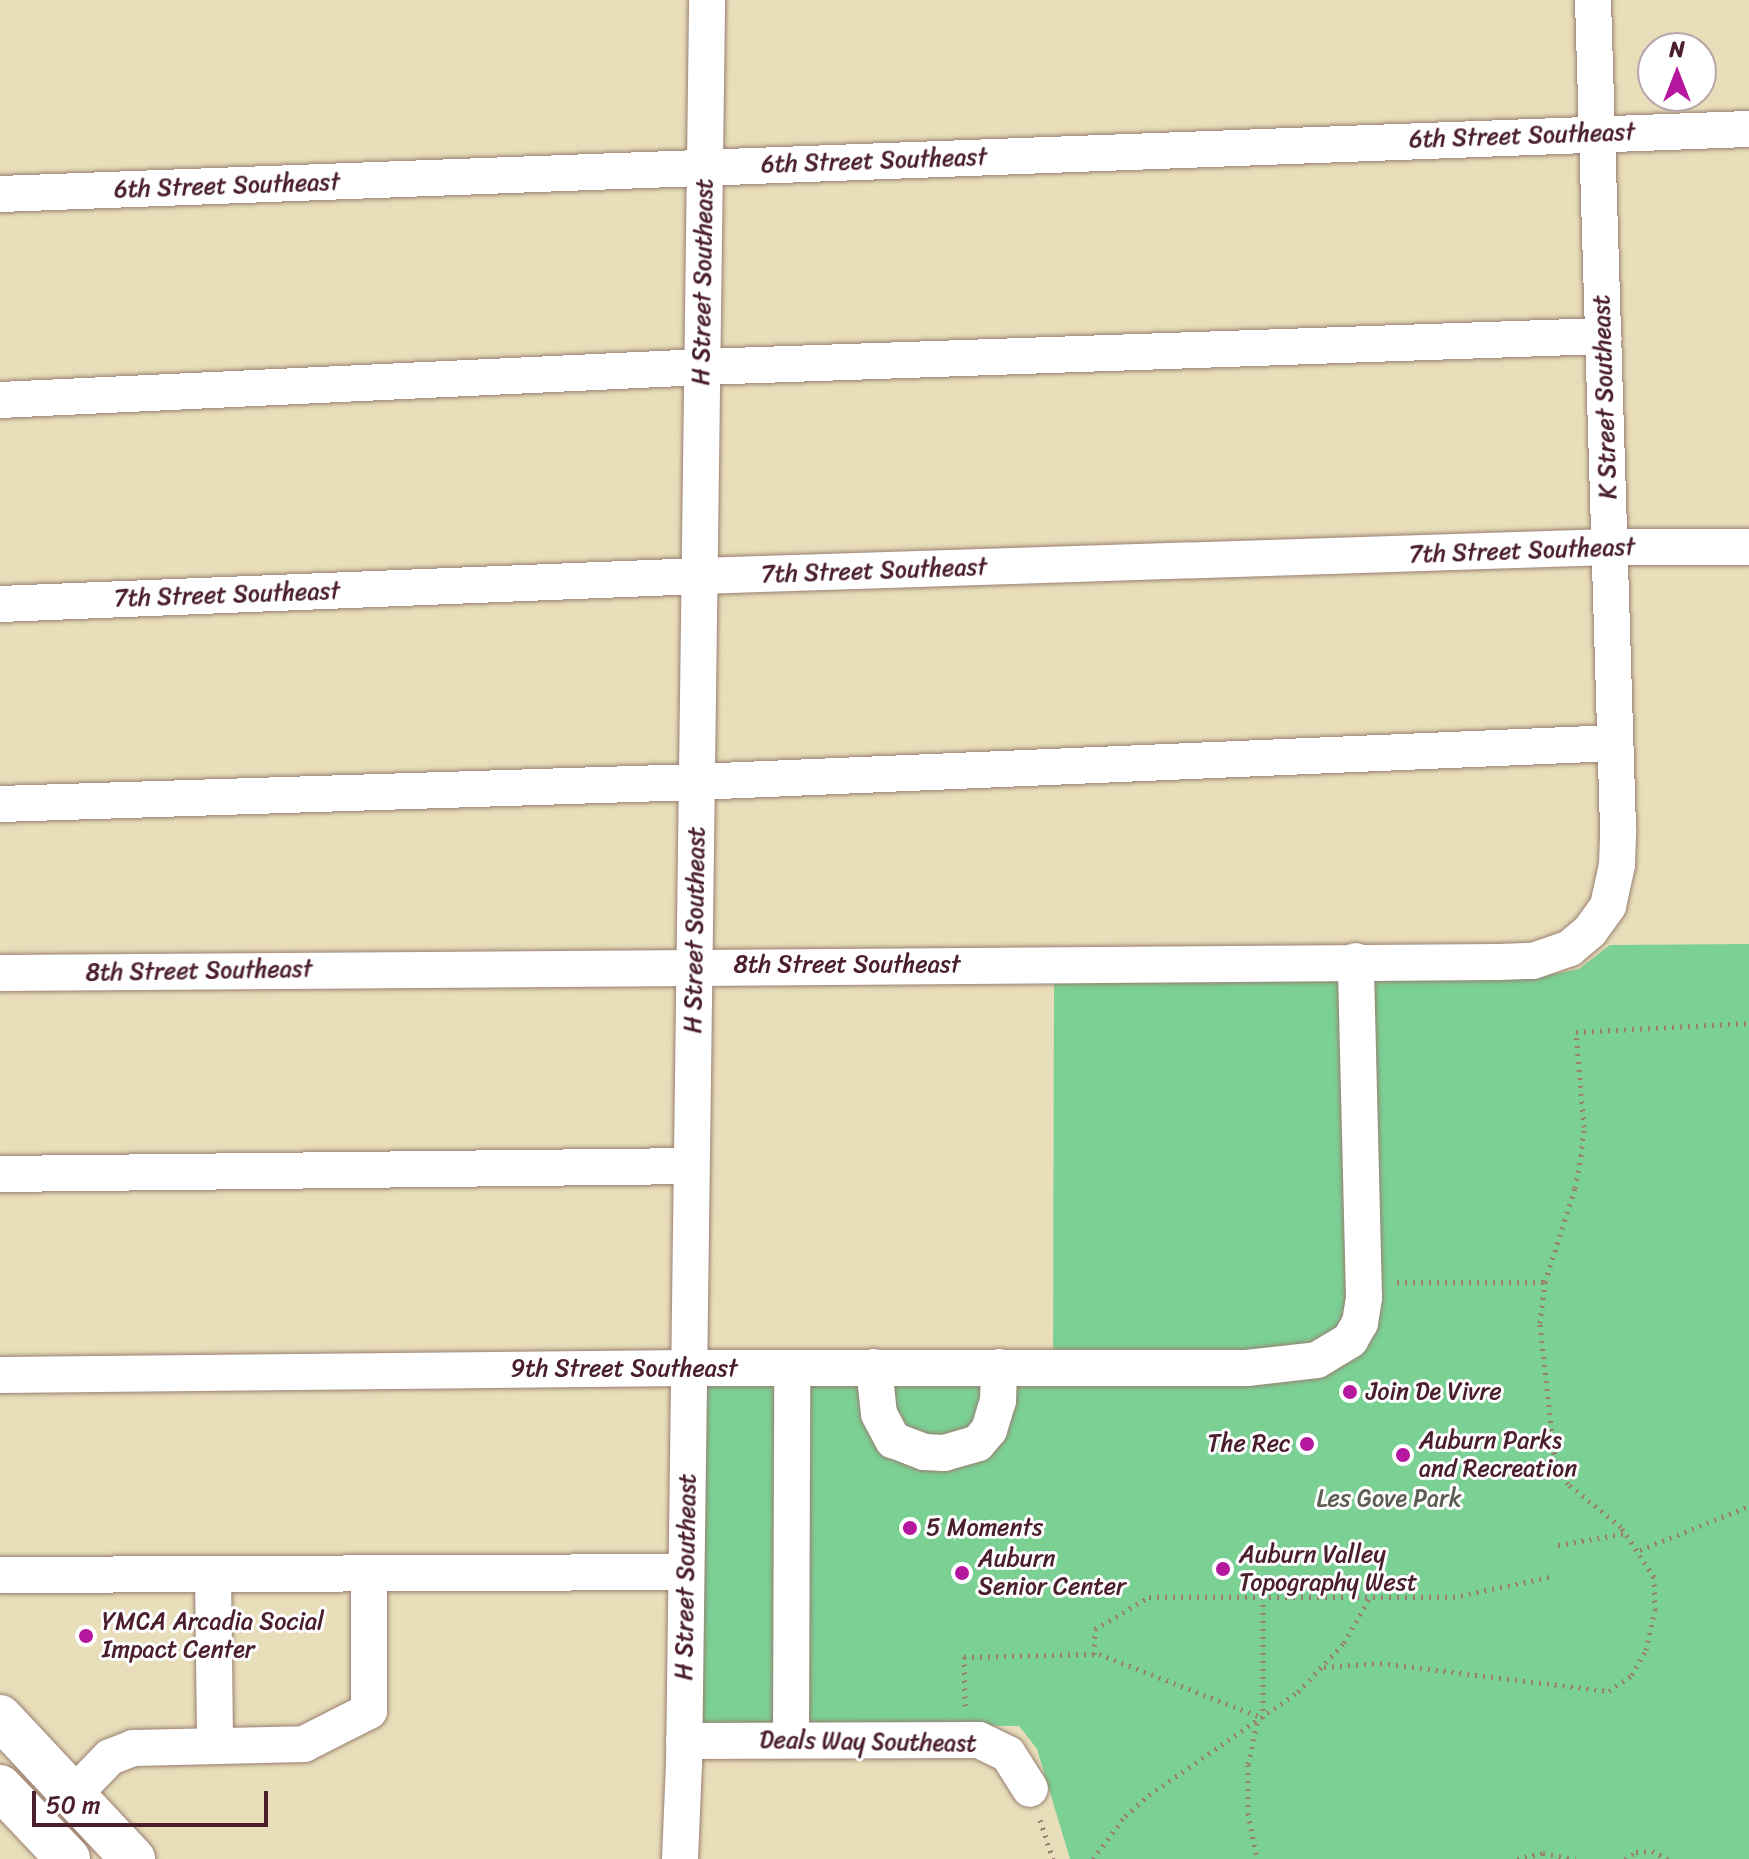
<!DOCTYPE html>
<style>
body{margin:0}
#map{position:relative;width:1749px;height:1859px;overflow:hidden;background:#e8deb9;font-family:Sriracha,sans-serif}
div>[style]{position:absolute}
.green>*{inset:0;background:#7bd094}
.path>*{height:5px;margin-top:-2.5px;transform-origin:0;background:repeating-linear-gradient(90deg,#997e72 0 2px,transparent 0 8px)}
.roads{filter:drop-shadow(0 0 2px #997e72) drop-shadow(0 0 2px #997e72)}
.minor>*{height:36px;margin:-18px;padding:0 18px;transform-origin:18px;border-radius:18px;background:#fff}
.major>*{height:44px;margin:-22px;padding:0 22px;transform-origin:22px;border-radius:22px;background:#fff}
.dots>*{width:22px;height:22px;translate:-50% -50%;box-sizing:border-box;border:4px solid #fff;border-radius:50%}
span{translate:-50% -50%;white-space:nowrap;text-align:center;line-height:1.15;-webkit-text-stroke:6px #fff;paint-order:stroke}
.street-label{font-size:24px;color:#4a1f2b}
.poi-label{font-size:24px;color:#4a1f2b}
.left{translate:0 -50%;text-align:left}
.right{translate:-100% -50%;text-align:right}
.park-label{font-size:24px;color:#5b5d50}
.north{position:absolute;left:1637px;top:32px;width:80px;height:80px;box-sizing:border-box;background:#fff;border:2px solid #b7a5aa;border-radius:50%;rotate:0deg;font-size:22px;font-weight:700;line-height:32px;text-align:center;color:#4a1f2b}
.north::after{content:'';display:block;margin:auto;width:28px;height:36px;background:#b5179e;clip-path:polygon(50% 0,100% 100%,50% 72%,0 100%)}
.scale{position:absolute;left:32px;top:1791px;width:236px;height:36px;box-sizing:border-box;border:4px solid #4a1f2b;border-top:0;padding-left:10px;font-size:24px;line-height:28px;white-space:nowrap;color:#4a1f2b;-webkit-text-stroke:6px #fff;paint-order:stroke}
</style>
<div id="map">
<div class="green">
<div style="clip-path:polygon(1749px 944px,1749px 1859px,1070px 1859px,1037px 1749px,1019px 1726px,684px 1723px,689px 1368px,1053px 1367px,1054px 984px,1539px 977px,1579px 969px,1610px 945px)"></div>
</div>
<div class="path">
<div style="left:1397px;top:1282px;width:148px"></div>
<div style="left:1558px;top:1545px;width:69px;rotate:-10deg"></div>
<div style="left:1640px;top:1550px;width:118px;rotate:-22deg"></div>
<div style="left:1094px;top:1654px;width:25px;rotate:-88deg"></div>
<div style="left:1095px;top:1629px;width:63px;rotate:-30.7deg"></div>
<div style="left:1149px;top:1597px;width:304px"></div>
<div style="left:1453px;top:1597px;width:104px;rotate:-11.6deg"></div>
<div style="left:1324px;top:1667px;width:56px;rotate:-4.1deg"></div>
<div style="left:1380px;top:1663px;width:231px;rotate:7deg"></div>
<div style="left:1609px;top:1691px;width:28px;rotate:-35deg"></div>
<div style="left:1632px;top:1675px;width:29px;rotate:-61deg"></div>
<div style="left:1646px;top:1650px;width:41px;rotate:-77.3deg"></div>
<div style="left:1655px;top:1610px;width:33px;rotate:-92deg"></div>
<div style="left:1654px;top:1577px;width:60px;rotate:-123.4deg"></div>
<div style="left:1621px;top:1527px;width:68px;rotate:-140.9deg"></div>
<div style="left:1568px;top:1484px;width:26px;rotate:-121deg"></div>
<div style="left:1555px;top:1462px;width:140px;rotate:-96.2deg"></div>
<div style="left:1540px;top:1323px;width:41px;rotate:-83deg"></div>
<div style="left:1545px;top:1282px;width:99px;rotate:-72.3deg"></div>
<div style="left:1575px;top:1188px;width:33px;rotate:-79deg"></div>
<div style="left:1581px;top:1156px;width:29px;rotate:-84deg"></div>
<div style="left:1584px;top:1127px;width:95px;rotate:-94.8deg"></div>
<div style="left:1576px;top:1032px;width:173px;rotate:-3deg"></div>
<div style="left:965px;top:1706px;width:49px;rotate:-91.2deg"></div>
<div style="left:964px;top:1657px;width:135px;rotate:-1.3deg"></div>
<div style="left:1099px;top:1654px;width:176px;rotate:21.3deg"></div>
<div style="left:1263px;top:1718px;width:121px;rotate:-90deg"></div>
<div style="left:1257px;top:1723px;width:43px;rotate:102.1deg"></div>
<div style="left:1248px;top:1765px;width:48px;rotate:90deg"></div>
<div style="left:1248px;top:1813px;width:47px;rotate:78.9deg"></div>
<div style="left:1040px;top:1820px;width:41px;rotate:71.6deg"></div>
<div style="left:1093px;top:1859px;width:54px;rotate:-53.3deg"></div>
<div style="left:1125px;top:1816px;width:32px;rotate:-41deg"></div>
<div style="left:1149px;top:1795px;width:181px;rotate:-34.7deg"></div>
<div style="left:1298px;top:1692px;width:67px;rotate:-46.8deg"></div>
<div style="left:1344px;top:1643px;width:53px;rotate:-60.5deg"></div>
<div style="left:1517px;top:1859px;width:27px;rotate:-13deg"></div>
<div style="left:1543px;top:1853px;width:33px;rotate:11deg"></div>
<div style="left:1625px;top:1859px;width:13px;rotate:-32deg"></div>
<div style="left:1636px;top:1852px;width:16px;rotate:-4deg"></div>
<div style="left:1652px;top:1851px;width:18px;rotate:27deg"></div>
</div>
<div class="roads">
<div class="minor">
<div style="left:0;top:194px;width:1750px;rotate:-2.13deg"></div>
<div style="left:0;top:400px;width:703px;rotate:-2.69deg"></div>
<div style="left:702px;top:367px;width:902px;rotate:-1.97deg"></div>
<div style="left:0;top:604px;width:700px;rotate:-2.29deg"></div>
<div style="left:699px;top:576px;width:911px;rotate:-1.82deg"></div>
<div style="left:1610px;top:547px;width:139px"></div>
<div style="left:0;top:804px;width:696px;rotate:-1.81deg"></div>
<div style="left:696px;top:782px;width:920px;rotate:-2.43deg"></div>
<div style="left:0;top:973px;width:1497px;rotate:-0.42deg"></div>
<div style="left:1497px;top:962px;width:36px;rotate:-2deg"></div>
<div style="left:1533px;top:961px;width:39px;rotate:-19deg"></div>
<div style="left:1570px;top:948px;width:26px;rotate:-40deg"></div>
<div style="left:1590px;top:931px;width:31px;rotate:-54deg"></div>
<div style="left:1608px;top:906px;width:42px;rotate:-77.6deg"></div>
<div style="left:1617px;top:865px;width:37px;rotate:-88deg"></div>
<div style="left:1618px;top:828px;width:828px;rotate:-91.73deg"></div>
<div style="left:0;top:1174px;width:691px;rotate:-0.66deg"></div>
<div style="left:874px;top:1367px;width:47px;rotate:83.9deg"></div>
<div style="left:879px;top:1414px;width:30px;rotate:62deg"></div>
<div style="left:893px;top:1440px;width:33px;rotate:21deg"></div>
<div style="left:924px;top:1452px;width:20px;rotate:3deg"></div>
<div style="left:944px;top:1453px;width:35px;rotate:-16deg"></div>
<div style="left:978px;top:1443px;width:17px;rotate:-50deg"></div>
<div style="left:989px;top:1430px;width:30px;rotate:-73deg"></div>
<div style="left:998px;top:1401px;width:34px;rotate:-88deg"></div>
<div style="left:0;top:1375px;width:689px;rotate:-0.58deg"></div>
<div style="left:689px;top:1368px;width:558px"></div>
<div style="left:1247px;top:1368px;width:70px;rotate:-6.5deg"></div>
<div style="left:1317px;top:1360px;width:39px;rotate:-31deg"></div>
<div style="left:1350px;top:1340px;width:20px;rotate:-60deg"></div>
<div style="left:1360px;top:1323px;width:26px;rotate:-81deg"></div>
<div style="left:1364px;top:1297px;width:336px;rotate:-91.4deg"></div>
<div style="left:213px;top:1574px;width:172px;rotate:89.3deg"></div>
<div style="left:0;top:1575px;width:685px;rotate:-0.25deg"></div>
<div style="left:791px;top:1740px;width:372px;rotate:-89.8deg"></div>
<div style="left:684px;top:1741px;width:295px;rotate:-0.2deg"></div>
<div style="left:979px;top:1740px;width:32px;rotate:26deg"></div>
<div style="left:1008px;top:1754px;width:41px;rotate:57.8deg"></div>
<div style="left:73px;top:1795px;width:53px;rotate:-45.8deg"></div>
<div style="left:110px;top:1757px;width:25px;rotate:-21deg"></div>
<div style="left:133px;top:1748px;width:171px;rotate:-1.3deg"></div>
<div style="left:304px;top:1744px;width:73px;rotate:-26.9deg"></div>
<div style="left:369px;top:1711px;width:138px;rotate:-90deg"></div>
<div style="left:680px;top:1859px;width:94px;rotate:-87.6deg"></div>
<div style="left:684px;top:1765px;width:1765px;rotate:-89.25deg"></div>
</div>
<div class="major">
<div style="left:0;top:1717px;width:195px;rotate:46.9deg"></div>
<div style="left:0;top:1787px;width:99px;rotate:46.6deg"></div>
</div>
</div>
<div class="dots">
<div style="left:1350px;top:1392px;background:#b5179e"></div>
<div style="left:1307px;top:1444px;background:#b5179e"></div>
<div style="left:1403px;top:1455px;background:#b5179e"></div>
<div style="left:910px;top:1528px;background:#b5179e"></div>
<div style="left:1223px;top:1569px;background:#b5179e"></div>
<div style="left:962px;top:1573px;background:#b5179e"></div>
<div style="left:86px;top:1636px;background:#b5179e"></div>
</div>
<div class="street-label">
<span style="left:1522px;top:136px;rotate:-2deg">6th Street Southeast</span>
<span style="left:874px;top:161px;rotate:-2deg">6th Street Southeast</span>
<span style="left:227px;top:186px;rotate:-2deg">6th Street Southeast</span>
<span style="left:703px;top:282px;rotate:-89deg">H Street Southeast</span>
<span style="left:1605px;top:397px;rotate:-92deg">K Street Southeast</span>
<span style="left:1522px;top:551px;rotate:-2deg">7th Street Southeast</span>
<span style="left:874px;top:571px;rotate:-2deg">7th Street Southeast</span>
<span style="left:227px;top:595px;rotate:-2deg">7th Street Southeast</span>
<span style="left:695px;top:930px;rotate:-89deg">H Street Southeast</span>
<span style="left:847px;top:965px">8th Street Southeast</span>
<span style="left:199px;top:971px;rotate:-1deg">8th Street Southeast</span>
<span style="left:624px;top:1369px">9th Street Southeast</span>
<span style="left:686px;top:1577px;rotate:-89deg">H Street Southeast</span>
<span style="left:868px;top:1742px;rotate:1deg">Deals Way Southeast</span>
</div>
<div class="poi-label">
<span class="left" style="left:1366px;top:1392px">Join De Vivre</span>
<span class="left" style="left:1419px;top:1455px">Auburn Parks<br>and Recreation</span>
<span class="right" style="left:1291px;top:1444px">The Rec</span>
<span class="left" style="left:926px;top:1528px">5 Moments</span>
<span class="left" style="left:1239px;top:1569px">Auburn Valley<br>Topography West</span>
<span class="left" style="left:978px;top:1573px">Auburn<br>Senior Center</span>
<span class="left" style="left:102px;top:1636px">YMCA Arcadia Social<br>Impact Center</span>
</div>
<div class="park-label">
<span style="left:1389px;top:1499px">Les Gove Park</span>
</div>
<div class="north">N</div>
<div class="scale">50 m</div>
</div>
